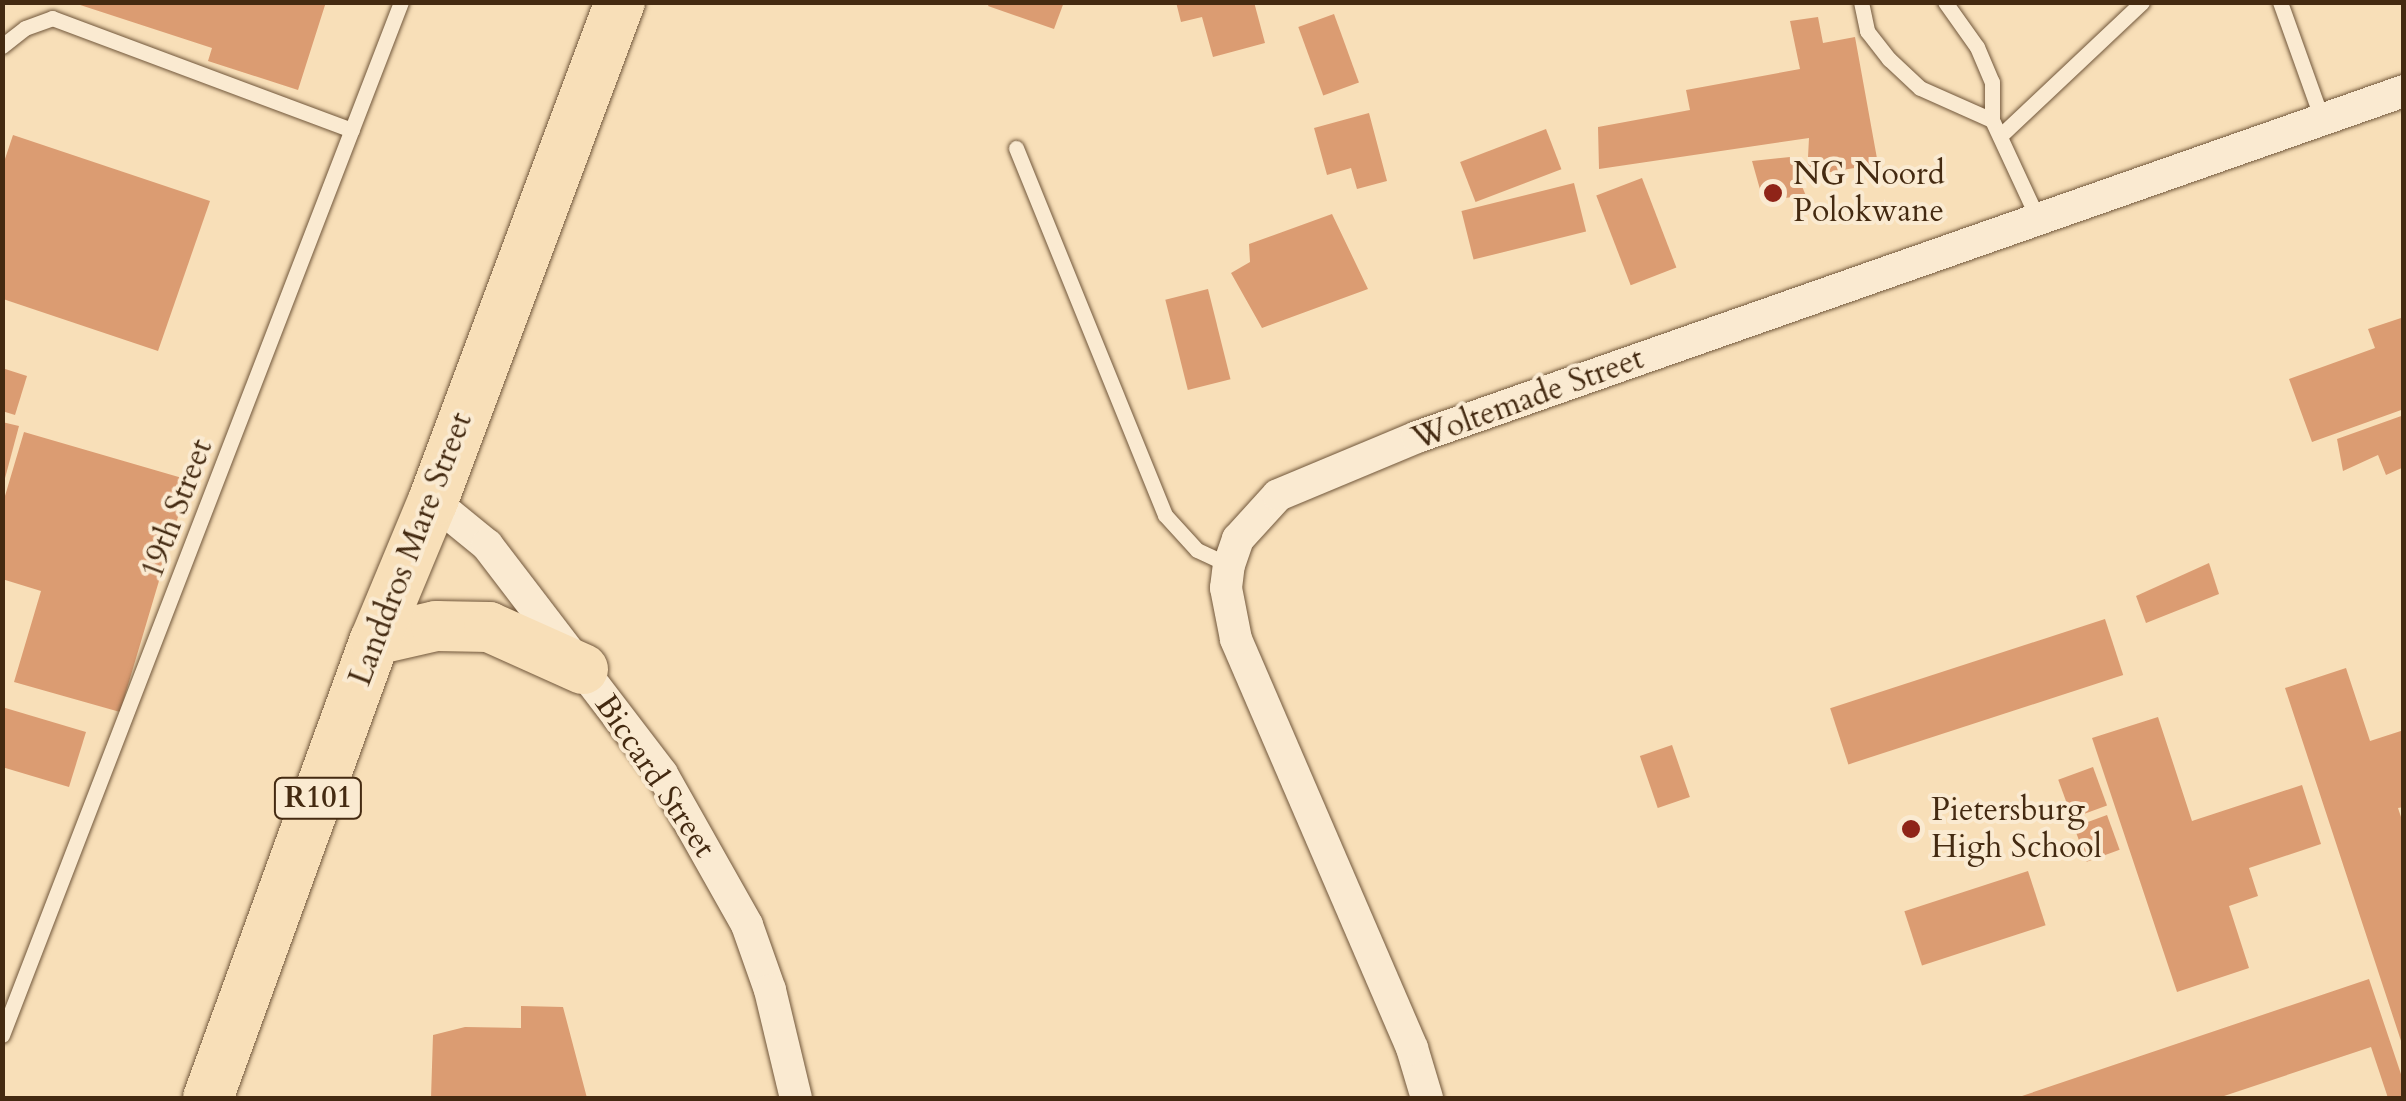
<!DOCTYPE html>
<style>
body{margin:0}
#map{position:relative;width:2406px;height:1101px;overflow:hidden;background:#f8dfb8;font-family:Cardo,serif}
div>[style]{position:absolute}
.building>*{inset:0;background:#db9c72;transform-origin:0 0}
.roads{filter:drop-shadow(0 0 2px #71573b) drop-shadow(0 0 2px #71573b)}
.lane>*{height:15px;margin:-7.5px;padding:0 7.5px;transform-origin:7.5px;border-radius:7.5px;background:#faead1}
.street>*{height:32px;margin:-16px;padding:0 16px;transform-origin:16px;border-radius:16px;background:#faead1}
.primary>*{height:50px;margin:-25px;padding:0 25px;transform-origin:25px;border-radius:25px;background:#f8dfb8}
.dots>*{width:28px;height:28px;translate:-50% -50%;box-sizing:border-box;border:5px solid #faead1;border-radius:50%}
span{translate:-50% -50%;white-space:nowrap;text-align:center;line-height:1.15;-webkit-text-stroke:8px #faead1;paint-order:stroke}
.shield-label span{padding:2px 8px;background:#faead1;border:2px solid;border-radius:8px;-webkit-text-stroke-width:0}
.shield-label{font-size:30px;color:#442a11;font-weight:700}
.poi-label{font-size:32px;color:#442a11}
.left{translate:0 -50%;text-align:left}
.street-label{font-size:32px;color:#442a11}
.frame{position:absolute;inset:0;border:5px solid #442a11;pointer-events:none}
</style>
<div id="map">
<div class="building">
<div style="clip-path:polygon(71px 2px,326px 2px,298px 90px,208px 61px,212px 48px)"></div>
<div style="clip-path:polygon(990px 2px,1064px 2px,1054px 29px,988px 6px)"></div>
<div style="clip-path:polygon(1176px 2px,1254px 2px,1265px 43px,1213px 57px,1202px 17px,1181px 22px)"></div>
<div style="left:1334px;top:14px;width:73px;height:38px;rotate:70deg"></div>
<div style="clip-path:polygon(1818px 17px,1823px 43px,1855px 37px,1878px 164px,1807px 176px,1809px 138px,1599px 169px,1598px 127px,1690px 110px,1686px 90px,1800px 69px,1790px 21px)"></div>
<div style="clip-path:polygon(1369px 113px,1387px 181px,1357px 189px,1351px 168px,1327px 175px,1314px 128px)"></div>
<div style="left:1546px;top:129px;width:43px;height:92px;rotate:69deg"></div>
<div style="clip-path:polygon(13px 135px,210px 201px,158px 351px,3px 299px,3px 165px)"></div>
<div style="clip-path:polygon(1790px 157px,1806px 196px,1763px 200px,1752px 161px)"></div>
<div style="left:1642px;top:178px;width:96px;height:49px;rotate:69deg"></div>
<div style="left:1574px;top:183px;width:50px;height:116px;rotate:76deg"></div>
<div style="clip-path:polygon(1332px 214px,1368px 289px,1262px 328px,1231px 273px,1250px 262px,1249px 244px)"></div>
<div style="left:1208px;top:289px;width:93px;height:44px;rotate:76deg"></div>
<div style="clip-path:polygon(2404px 317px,2404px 409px,2312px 442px,2289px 379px,2375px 348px,2368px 329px)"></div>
<div style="clip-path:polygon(2px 368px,27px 376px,15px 415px,2px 411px)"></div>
<div style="clip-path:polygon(2404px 415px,2404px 467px,2386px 475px,2378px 455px,2343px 471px,2337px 439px)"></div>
<div style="clip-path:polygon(2px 422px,19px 426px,4px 482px,2px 482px)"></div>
<div style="clip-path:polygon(24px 432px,189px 480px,120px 712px,14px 682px,41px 591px,2px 579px,2px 506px)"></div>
<div style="clip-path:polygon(2209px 563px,2219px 594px,2146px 623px,2136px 596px)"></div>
<div style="left:2105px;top:619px;width:59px;height:289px;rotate:72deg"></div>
<div style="clip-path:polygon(2346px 668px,2370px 741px,2404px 730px,2404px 807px,2398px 808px,2404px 826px,2403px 1047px,2285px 688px)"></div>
<div style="clip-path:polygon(2px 707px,86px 732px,69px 787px,2px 767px)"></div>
<div style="clip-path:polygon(2158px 717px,2192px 821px,2302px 785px,2321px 844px,2249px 868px,2258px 896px,2229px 906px,2249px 968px,2177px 992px,2092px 738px)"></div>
<div style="left:1672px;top:745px;width:55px;height:34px;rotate:71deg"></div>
<div style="left:2093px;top:767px;width:41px;height:37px;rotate:70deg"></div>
<div style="left:2107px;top:815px;width:37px;height:35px;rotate:70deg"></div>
<div style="left:2028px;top:871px;width:57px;height:130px;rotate:72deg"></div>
<div style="clip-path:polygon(2369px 979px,2404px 1083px,2404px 1098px,2388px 1098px,2371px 1047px,2218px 1098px,2016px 1098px)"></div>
<div style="clip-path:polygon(521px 1006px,563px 1007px,587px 1098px,431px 1098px,433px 1035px,465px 1027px,521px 1028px)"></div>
</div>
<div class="roads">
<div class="lane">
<div style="left:1861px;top:2px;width:30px;rotate:78deg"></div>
<div style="left:1867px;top:31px;width:36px;rotate:52deg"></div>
<div style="left:1889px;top:59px;width:42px;rotate:43.1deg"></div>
<div style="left:1920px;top:88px;width:79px;rotate:24deg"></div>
<div style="left:1992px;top:120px;width:109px;rotate:65.1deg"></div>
<div style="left:1945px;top:2px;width:55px;rotate:54.6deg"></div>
<div style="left:1977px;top:47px;width:38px;rotate:67deg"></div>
<div style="left:1992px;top:82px;width:38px;rotate:90deg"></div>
<div style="left:2280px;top:2px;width:124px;rotate:70.3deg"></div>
<div style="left:2px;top:46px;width:29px;rotate:-38deg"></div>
<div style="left:25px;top:28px;width:29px;rotate:-20deg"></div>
<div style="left:52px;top:18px;width:320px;rotate:20.5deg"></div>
<div style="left:2000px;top:136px;width:195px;rotate:-43.3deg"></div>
<div style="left:1016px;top:148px;width:396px;rotate:67.9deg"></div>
<div style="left:1165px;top:515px;width:47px;rotate:47.6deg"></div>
<div style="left:1197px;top:550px;width:35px;rotate:25deg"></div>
<div style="left:2px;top:1035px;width:1107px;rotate:-68.88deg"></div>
</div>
<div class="street">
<div style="left:433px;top:501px;width:70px;rotate:39.2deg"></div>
<div style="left:487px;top:545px;width:288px;rotate:52.6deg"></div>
<div style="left:662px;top:774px;width:173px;rotate:60.6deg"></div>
<div style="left:747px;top:925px;width:69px;rotate:70.5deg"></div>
<div style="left:770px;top:990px;width:111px;rotate:76.5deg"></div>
<div style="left:1427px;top:1098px;width:52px;rotate:-106.7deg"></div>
<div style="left:1412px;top:1048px;width:445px;rotate:-113.3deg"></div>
<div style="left:1236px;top:639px;width:52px;rotate:-101.1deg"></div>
<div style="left:1226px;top:588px;width:23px;rotate:-83deg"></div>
<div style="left:1229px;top:565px;width:28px;rotate:-71deg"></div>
<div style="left:1238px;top:539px;width:59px;rotate:-47.7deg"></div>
<div style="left:1278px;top:495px;width:151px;rotate:-22.6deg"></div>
<div style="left:1417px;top:437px;width:1046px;rotate:-19.32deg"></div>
</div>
<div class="primary">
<div style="left:375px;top:640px;width:63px;rotate:-12.9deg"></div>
<div style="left:436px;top:626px;width:53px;rotate:1.1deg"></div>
<div style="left:489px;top:627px;width:103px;rotate:24.1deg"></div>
<div style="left:208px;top:1098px;width:487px;rotate:-70deg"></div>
<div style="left:375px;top:640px;width:151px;rotate:-67.4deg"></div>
<div style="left:433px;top:501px;width:533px;rotate:-69.46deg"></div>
</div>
</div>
<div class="dots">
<div style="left:1773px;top:193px;background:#8f2418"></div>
<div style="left:1911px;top:829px;background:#8f2418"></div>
</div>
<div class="shield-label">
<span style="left:318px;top:798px">R101</span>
</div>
<div class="poi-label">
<span class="left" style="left:1793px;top:193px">NG Noord<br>Polokwane</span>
<span class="left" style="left:1931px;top:829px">Pietersburg<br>High School</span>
</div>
<div class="street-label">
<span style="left:1528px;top:399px;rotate:-20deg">Woltemade Street</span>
<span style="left:177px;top:509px;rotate:-69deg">19th Street</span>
<span style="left:411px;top:549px;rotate:-69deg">Landdros Mare Street</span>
<span style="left:655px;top:776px;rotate:56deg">Biccard Street</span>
</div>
<div class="frame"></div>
</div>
